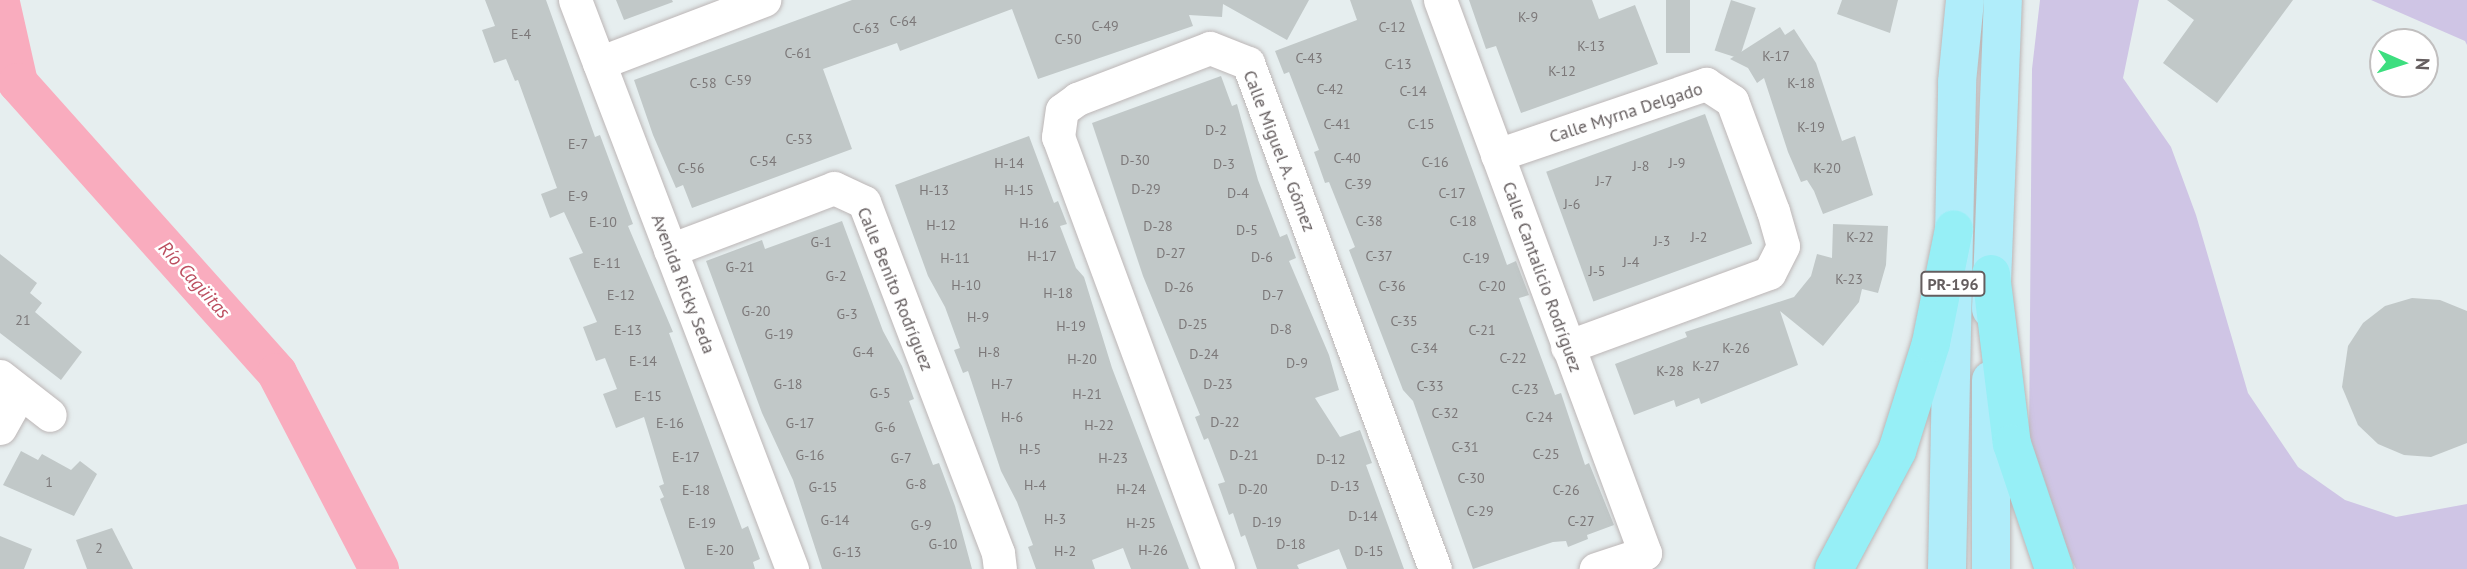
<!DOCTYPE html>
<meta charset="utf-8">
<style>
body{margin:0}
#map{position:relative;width:2467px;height:569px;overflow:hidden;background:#e6eeef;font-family:"PT Sans",sans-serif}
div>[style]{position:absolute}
.green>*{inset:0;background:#cfc5e5}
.river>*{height:40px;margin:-20px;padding:0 20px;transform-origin:20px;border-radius:20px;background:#f9acbe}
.building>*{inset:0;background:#c1c8c8;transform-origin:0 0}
.roads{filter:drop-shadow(0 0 2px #bcb6b6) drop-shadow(0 0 2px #bcb6b6)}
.minor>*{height:33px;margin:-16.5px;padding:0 16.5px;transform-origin:16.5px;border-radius:16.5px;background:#fff}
.major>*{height:38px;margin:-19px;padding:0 19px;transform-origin:19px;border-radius:19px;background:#b0edfa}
.highway>*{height:38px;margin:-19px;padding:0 19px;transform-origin:19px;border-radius:19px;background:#96eff6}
span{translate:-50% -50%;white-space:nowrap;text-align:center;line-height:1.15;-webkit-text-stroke:5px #fff;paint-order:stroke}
.number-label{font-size:14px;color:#7c7879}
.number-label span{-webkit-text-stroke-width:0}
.shield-label span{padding:2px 5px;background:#fff;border:2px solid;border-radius:5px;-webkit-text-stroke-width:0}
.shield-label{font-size:16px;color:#655e5f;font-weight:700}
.street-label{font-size:18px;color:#655e5f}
.water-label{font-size:19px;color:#bc4f60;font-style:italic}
.north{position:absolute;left:2369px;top:28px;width:70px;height:70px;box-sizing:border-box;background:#fff;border:2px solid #c1bfbf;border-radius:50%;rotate:93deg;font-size:19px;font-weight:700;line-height:28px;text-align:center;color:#655e5f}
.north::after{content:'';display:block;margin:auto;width:24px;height:32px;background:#3dde7f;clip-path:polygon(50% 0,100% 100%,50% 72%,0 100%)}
</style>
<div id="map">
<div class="green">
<div style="clip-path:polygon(2040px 0,2139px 0,2123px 78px,2171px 147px,2196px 215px,2248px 393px,2298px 467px,2345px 500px,2396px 517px,2467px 504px,2467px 569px,2076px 569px,2044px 503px,2029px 441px,2032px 69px)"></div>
<div style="clip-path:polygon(2371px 0,2467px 0,2467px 45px,2465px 41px)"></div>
</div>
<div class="river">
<div style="left:0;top:3px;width:82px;rotate:77.3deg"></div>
<div style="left:18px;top:83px;width:389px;rotate:48.2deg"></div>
<div style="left:277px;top:373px;width:221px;rotate:62.5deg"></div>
</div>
<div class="building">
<div style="clip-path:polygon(485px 0,546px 0,595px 137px,600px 135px,633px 224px,628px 226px,673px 332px,669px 333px,742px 529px,748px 526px,760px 559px,753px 562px,755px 569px,685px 569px,660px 499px,664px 497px,659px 486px,664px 484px,644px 417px,616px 428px,603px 394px,617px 389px,605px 358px,596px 361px,583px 327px,597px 322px,569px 258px,583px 253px,564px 212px,550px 218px,541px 194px,557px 188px,518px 80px,515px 81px,506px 59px,494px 63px,482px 30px,495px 26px)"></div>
<div style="clip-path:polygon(616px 0,672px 0,673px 2px,624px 20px)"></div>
<div style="clip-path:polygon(852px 0,1309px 0,1287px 40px,1223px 4px,1222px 17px,1189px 15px,1193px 26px,1038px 79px,1012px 9px,900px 51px,897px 43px,823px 69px,852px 149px,692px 208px,683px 185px,676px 188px,653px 135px,634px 80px)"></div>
<div style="clip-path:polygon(1350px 0,1411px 0,1507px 265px,1516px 261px,1529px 295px,1519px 298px,1555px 395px,1561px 393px,1585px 465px,1589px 463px,1614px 525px,1587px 535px,1588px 539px,1568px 547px,1566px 541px,1553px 542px,1473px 569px,1413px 401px,1403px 390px,1349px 250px,1355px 247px,1329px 182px,1325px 183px,1314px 152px,1319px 150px,1289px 72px,1284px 74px,1275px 51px,1357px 20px)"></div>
<div style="clip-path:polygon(1469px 0,1592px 0,1599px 19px,1635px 5px,1658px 64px,1521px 113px,1496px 46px,1486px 49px)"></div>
<div style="left:1666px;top:0;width:24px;height:53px"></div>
<div style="left:1731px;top:0;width:26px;height:53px;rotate:18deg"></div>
<div style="clip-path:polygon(1842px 0,1898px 0,1890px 33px,1837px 14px)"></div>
<div style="clip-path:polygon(2167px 0,2293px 0,2217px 103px,2163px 63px,2194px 20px)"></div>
<div style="clip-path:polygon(1780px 27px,1785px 35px,1794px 29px,1816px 63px,1842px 141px,1855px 136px,1873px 195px,1823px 214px,1814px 191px,1807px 180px,1801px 182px,1788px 152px,1764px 78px,1757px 83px,1748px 68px,1730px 59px)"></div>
<div style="clip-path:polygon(1221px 76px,1232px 106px,1237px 104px,1258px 180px,1280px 237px,1287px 234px,1296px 258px,1289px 261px,1329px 355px,1339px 390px,1315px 398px,1340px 437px,1360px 430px,1372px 463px,1366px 465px,1404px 569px,1347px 569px,1339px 549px,1297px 565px,1299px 569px,1257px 569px,1245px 535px,1241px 537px,1233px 513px,1229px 515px,1218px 484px,1225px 482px,1208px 438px,1204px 440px,1195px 417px,1200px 415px,1143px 276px,1092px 123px)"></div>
<div style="left:1705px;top:114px;width:138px;height:169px;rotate:70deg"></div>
<div style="clip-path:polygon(1029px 136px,1054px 203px,1058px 201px,1067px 224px,1060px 226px,1076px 268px,1084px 277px,1112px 368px,1189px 569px,1131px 569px,1123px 548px,1092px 560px,1095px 569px,1036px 569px,1028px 547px,1033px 545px,1017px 502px,1001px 471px,968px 371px,963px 373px,954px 350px,960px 348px,945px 307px,928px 276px,895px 185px)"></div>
<div style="clip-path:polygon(842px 221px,883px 331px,902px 366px,914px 399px,909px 401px,933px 465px,939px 463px,955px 506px,972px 569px,822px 569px,793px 480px,762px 413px,706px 261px,762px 240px,765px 249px)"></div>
<div style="clip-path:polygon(1833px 224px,1888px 226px,1886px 265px,1878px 293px,1862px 289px,1859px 302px,1823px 346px,1780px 311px,1798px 365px,1701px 404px,1699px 398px,1676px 407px,1674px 400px,1634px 415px,1615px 364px,1687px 337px,1685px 332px,1794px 297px,1811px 276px,1817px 254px,1832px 258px)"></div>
<div style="clip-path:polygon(0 254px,37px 283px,30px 293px,42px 303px,35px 312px,82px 352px,61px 380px,0 333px)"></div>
<div style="clip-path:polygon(2412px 298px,2440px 300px,2467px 311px,2467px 443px,2431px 457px,2404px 455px,2378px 444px,2358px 425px,2342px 387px,2348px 346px,2363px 323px,2385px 306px)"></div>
<div style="clip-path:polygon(21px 451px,38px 460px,42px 454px,71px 470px,80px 461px,97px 474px,74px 516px,3px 485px)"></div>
<div style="clip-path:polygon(112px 528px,133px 569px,87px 569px,76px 540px)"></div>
<div style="clip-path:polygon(0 536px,32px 549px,24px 569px,0 569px)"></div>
</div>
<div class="roads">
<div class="minor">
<div style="left:575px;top:0;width:609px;rotate:69.12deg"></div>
<div style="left:1440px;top:0;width:590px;rotate:69.66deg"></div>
<div style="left:1645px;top:553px;width:52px;rotate:161.9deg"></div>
<div style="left:599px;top:63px;width:177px;rotate:-20.9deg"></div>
<div style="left:1497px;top:155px;width:221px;rotate:-18.8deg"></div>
<div style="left:1706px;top:84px;width:31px;rotate:33deg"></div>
<div style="left:1732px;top:101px;width:117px;rotate:69.6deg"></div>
<div style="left:1773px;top:211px;width:36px;rotate:74deg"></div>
<div style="left:1783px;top:246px;width:30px;rotate:117deg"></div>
<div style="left:1769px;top:273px;width:215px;rotate:159.9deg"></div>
<div style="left:670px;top:250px;width:175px;rotate:-20.7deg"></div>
<div style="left:834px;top:188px;width:33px;rotate:25deg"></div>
<div style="left:864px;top:202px;width:376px;rotate:69.1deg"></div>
<div style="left:998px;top:553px;width:16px;rotate:83deg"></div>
<div style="left:0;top:376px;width:63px;rotate:38deg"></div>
<div style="left:0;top:428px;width:41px;rotate:-60.9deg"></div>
<div style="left:1218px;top:569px;width:461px;rotate:-110.3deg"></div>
<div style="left:1058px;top:137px;width:27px;rotate:-82deg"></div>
<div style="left:1062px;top:110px;width:19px;rotate:-36deg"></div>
<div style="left:1077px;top:99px;width:142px;rotate:-21deg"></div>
<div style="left:1210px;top:48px;width:41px;rotate:21.5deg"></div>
<div style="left:1248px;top:63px;width:539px;rotate:69.72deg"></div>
</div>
<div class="major">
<div style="left:1991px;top:309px;width:309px;rotate:-87.8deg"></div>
<div style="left:1991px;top:380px;width:189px;rotate:90deg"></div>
<div style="left:1947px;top:569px;width:487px;rotate:-88.8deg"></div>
<div style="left:1957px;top:82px;width:82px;rotate:-84.4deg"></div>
</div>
<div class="highway">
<div style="left:1991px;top:274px;width:171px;rotate:83deg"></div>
<div style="left:2012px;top:444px;width:132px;rotate:71.4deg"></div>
<div style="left:1834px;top:569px;width:134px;rotate:-61.9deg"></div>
<div style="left:1897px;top:451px;width:113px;rotate:-72.5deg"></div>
<div style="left:1931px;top:343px;width:116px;rotate:-78.6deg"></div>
</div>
</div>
<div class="number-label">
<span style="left:1528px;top:17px">K-9</span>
<span style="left:903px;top:21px">C-64</span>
<span style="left:1105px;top:26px">C-49</span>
<span style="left:1392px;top:27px">C-12</span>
<span style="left:866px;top:28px">C-63</span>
<span style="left:521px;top:34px">E-4</span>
<span style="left:1068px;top:39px">C-50</span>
<span style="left:1591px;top:46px">K-13</span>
<span style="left:798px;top:53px">C-61</span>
<span style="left:1776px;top:56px">K-17</span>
<span style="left:1309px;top:58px">C-43</span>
<span style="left:1398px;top:64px">C-13</span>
<span style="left:1562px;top:71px">K-12</span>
<span style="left:738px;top:80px">C-59</span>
<span style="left:703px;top:83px">C-58</span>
<span style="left:1801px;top:83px">K-18</span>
<span style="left:1330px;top:89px">C-42</span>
<span style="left:1413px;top:91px">C-14</span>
<span style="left:1337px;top:124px">C-41</span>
<span style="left:1421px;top:124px">C-15</span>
<span style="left:1811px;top:127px">K-19</span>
<span style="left:1216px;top:130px">D-2</span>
<span style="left:799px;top:139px">C-53</span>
<span style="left:578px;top:144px">E-7</span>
<span style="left:1347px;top:158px">C-40</span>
<span style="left:1135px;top:160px">D-30</span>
<span style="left:763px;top:161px">C-54</span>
<span style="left:1435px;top:162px">C-16</span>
<span style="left:1009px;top:163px">H-14</span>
<span style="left:1677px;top:163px">J-9</span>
<span style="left:1224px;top:164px">D-3</span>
<span style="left:1641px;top:166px">J-8</span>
<span style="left:691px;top:168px">C-56</span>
<span style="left:1827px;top:168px">K-20</span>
<span style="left:1604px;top:181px">J-7</span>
<span style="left:1358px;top:184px">C-39</span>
<span style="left:1146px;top:189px">D-29</span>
<span style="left:934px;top:190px">H-13</span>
<span style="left:1019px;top:190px">H-15</span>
<span style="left:1238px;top:193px">D-4</span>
<span style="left:1452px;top:193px">C-17</span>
<span style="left:578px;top:196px">E-9</span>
<span style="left:1572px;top:204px">J-6</span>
<span style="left:1369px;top:221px">C-38</span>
<span style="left:1463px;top:221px">C-18</span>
<span style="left:603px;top:222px">E-10</span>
<span style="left:1034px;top:223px">H-16</span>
<span style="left:941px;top:225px">H-12</span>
<span style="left:1158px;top:226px">D-28</span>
<span style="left:1247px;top:230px">D-5</span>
<span style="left:1699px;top:237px">J-2</span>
<span style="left:1860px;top:237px">K-22</span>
<span style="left:1662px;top:241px">J-3</span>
<span style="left:821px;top:242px">G-1</span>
<span style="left:1171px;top:253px">D-27</span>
<span style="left:1042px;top:256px">H-17</span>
<span style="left:1379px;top:256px">C-37</span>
<span style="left:1262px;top:257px">D-6</span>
<span style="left:955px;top:258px">H-11</span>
<span style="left:1476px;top:258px">C-19</span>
<span style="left:1631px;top:262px">J-4</span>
<span style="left:607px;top:263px">E-11</span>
<span style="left:740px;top:267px">G-21</span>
<span style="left:1597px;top:271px">J-5</span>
<span style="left:836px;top:276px">G-2</span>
<span style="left:1849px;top:279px">K-23</span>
<span style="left:966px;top:285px">H-10</span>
<span style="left:1392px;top:286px">C-36</span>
<span style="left:1492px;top:286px">C-20</span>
<span style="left:1179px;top:287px">D-26</span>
<span style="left:1058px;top:293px">H-18</span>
<span style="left:621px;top:295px">E-12</span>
<span style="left:1273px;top:295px">D-7</span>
<span style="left:756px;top:311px">G-20</span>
<span style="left:847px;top:314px">G-3</span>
<span style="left:978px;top:317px">H-9</span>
<span style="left:23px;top:320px">21</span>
<span style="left:1404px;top:321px">C-35</span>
<span style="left:1193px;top:324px">D-25</span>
<span style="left:1071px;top:326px">H-19</span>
<span style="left:1281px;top:329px">D-8</span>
<span style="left:628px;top:330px">E-13</span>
<span style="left:1482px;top:330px">C-21</span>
<span style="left:779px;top:334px">G-19</span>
<span style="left:1424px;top:348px">C-34</span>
<span style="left:1736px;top:348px">K-26</span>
<span style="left:863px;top:352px">G-4</span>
<span style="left:989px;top:352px">H-8</span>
<span style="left:1204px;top:354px">D-24</span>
<span style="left:1513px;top:358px">C-22</span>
<span style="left:1082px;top:359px">H-20</span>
<span style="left:643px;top:361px">E-14</span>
<span style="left:1297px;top:363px">D-9</span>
<span style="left:1706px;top:366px">K-27</span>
<span style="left:1670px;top:371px">K-28</span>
<span style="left:788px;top:384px">G-18</span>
<span style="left:1002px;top:384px">H-7</span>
<span style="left:1218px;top:384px">D-23</span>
<span style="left:1430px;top:386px">C-33</span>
<span style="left:1525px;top:389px">C-23</span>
<span style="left:880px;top:393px">G-5</span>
<span style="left:1087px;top:394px">H-21</span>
<span style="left:648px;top:396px">E-15</span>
<span style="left:1445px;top:413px">C-32</span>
<span style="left:1012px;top:417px">H-6</span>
<span style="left:1539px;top:417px">C-24</span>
<span style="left:1225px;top:422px">D-22</span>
<span style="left:670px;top:423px">E-16</span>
<span style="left:800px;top:423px">G-17</span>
<span style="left:1099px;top:425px">H-22</span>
<span style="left:885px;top:427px">G-6</span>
<span style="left:1465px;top:447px">C-31</span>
<span style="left:1030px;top:449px">H-5</span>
<span style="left:1546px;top:454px">C-25</span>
<span style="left:810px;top:455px">G-16</span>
<span style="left:1244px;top:455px">D-21</span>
<span style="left:686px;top:457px">E-17</span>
<span style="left:901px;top:458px">G-7</span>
<span style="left:1113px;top:458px">H-23</span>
<span style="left:1331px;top:459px">D-12</span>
<span style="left:1471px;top:478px">C-30</span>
<span style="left:49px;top:482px">1</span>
<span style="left:916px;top:484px">G-8</span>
<span style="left:1035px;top:485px">H-4</span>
<span style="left:1345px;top:486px">D-13</span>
<span style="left:823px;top:487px">G-15</span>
<span style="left:1131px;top:489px">H-24</span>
<span style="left:1253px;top:489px">D-20</span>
<span style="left:696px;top:490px">E-18</span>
<span style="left:1566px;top:490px">C-26</span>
<span style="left:1480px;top:511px">C-29</span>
<span style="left:1363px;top:516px">D-14</span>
<span style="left:1055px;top:519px">H-3</span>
<span style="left:835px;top:520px">G-14</span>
<span style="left:1581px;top:521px">C-27</span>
<span style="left:1267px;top:522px">D-19</span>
<span style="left:702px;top:523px">E-19</span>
<span style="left:1141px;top:523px">H-25</span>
<span style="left:921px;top:525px">G-9</span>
<span style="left:943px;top:544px">G-10</span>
<span style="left:1291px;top:544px">D-18</span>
<span style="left:99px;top:548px">2</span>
<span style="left:720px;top:550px">E-20</span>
<span style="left:1153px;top:550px">H-26</span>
<span style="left:1065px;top:551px">H-2</span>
<span style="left:1369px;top:551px">D-15</span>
<span style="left:847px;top:552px">G-13</span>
</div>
<div class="shield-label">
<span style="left:1953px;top:284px">PR-196</span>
</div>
<div class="street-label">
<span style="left:1626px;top:113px;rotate:-18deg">Calle Myrna Delgado</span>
<span style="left:1279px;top:151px;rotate:69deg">Calle Miguel A. Gómez</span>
<span style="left:1542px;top:277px;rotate:70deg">Calle Cantalicio Rodríguez</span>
<span style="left:683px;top:284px;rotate:69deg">Avenida Ricky Seda</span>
<span style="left:895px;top:289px;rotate:68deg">Calle Benito Rodríguez</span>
</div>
<div class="water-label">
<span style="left:194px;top:280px;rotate:48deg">Río Cagüitas</span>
</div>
<div class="north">N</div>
</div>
